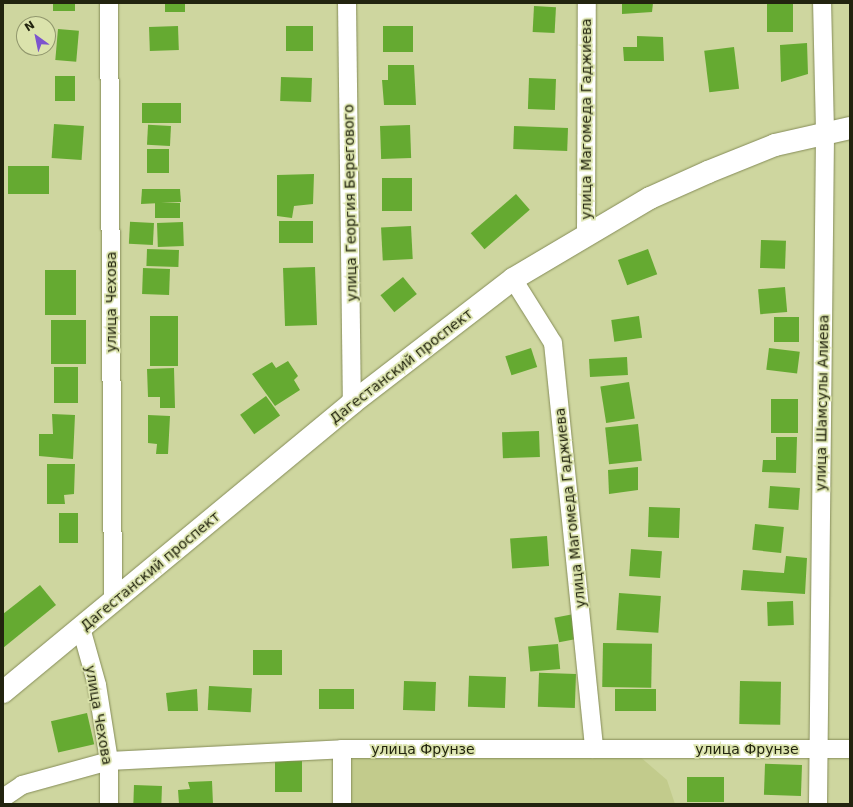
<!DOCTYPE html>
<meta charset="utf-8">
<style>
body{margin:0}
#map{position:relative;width:853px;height:807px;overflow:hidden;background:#ced69f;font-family:"DejaVu Sans",sans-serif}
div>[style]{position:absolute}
.built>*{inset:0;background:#c2cb8c}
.building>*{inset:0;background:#65aa31;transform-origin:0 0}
.roads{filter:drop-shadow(0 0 1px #858c58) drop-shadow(0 0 1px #858c58)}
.minor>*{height:18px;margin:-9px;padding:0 9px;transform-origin:9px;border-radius:9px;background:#fff}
.highway>*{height:22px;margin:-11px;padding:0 11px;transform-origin:11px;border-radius:11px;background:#fff}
span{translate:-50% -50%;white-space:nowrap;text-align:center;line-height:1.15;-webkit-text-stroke:3.5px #dbe3ac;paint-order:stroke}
.street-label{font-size:14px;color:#22240f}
.frame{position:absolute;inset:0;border:4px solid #22240f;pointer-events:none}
.north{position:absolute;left:16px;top:16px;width:40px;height:40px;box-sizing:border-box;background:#dbe3ac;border:1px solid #91976d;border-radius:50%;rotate:327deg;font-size:11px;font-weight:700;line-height:16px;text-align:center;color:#22240f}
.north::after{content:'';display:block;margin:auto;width:14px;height:18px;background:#7c54ce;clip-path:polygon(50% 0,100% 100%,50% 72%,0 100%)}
</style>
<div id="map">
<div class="built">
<div style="clip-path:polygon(624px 743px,667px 780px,675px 804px,348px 804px,348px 754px)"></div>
</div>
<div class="building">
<div style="left:53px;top:3px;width:22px;height:8px"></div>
<div style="left:165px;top:3px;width:20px;height:9px"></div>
<div style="clip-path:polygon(622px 3px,653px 3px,652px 12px,622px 14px)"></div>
<div style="left:767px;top:3px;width:26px;height:29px"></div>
<div style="left:534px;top:6px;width:22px;height:26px;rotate:3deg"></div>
<div style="left:178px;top:26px;width:24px;height:29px;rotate:88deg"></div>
<div style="left:313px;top:26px;width:25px;height:27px;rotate:90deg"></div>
<div style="left:413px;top:26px;width:26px;height:30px;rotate:90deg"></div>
<div style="left:58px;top:29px;width:21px;height:31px;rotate:5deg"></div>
<div style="clip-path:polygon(637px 36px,663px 37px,664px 61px,624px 61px,623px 47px,637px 47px)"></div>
<div style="clip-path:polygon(807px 43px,808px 74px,781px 82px,780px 45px)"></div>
<div style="left:734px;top:47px;width:42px;height:30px;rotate:83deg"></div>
<div style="clip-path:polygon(388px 65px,414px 65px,416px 105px,384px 105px,382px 80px,388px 80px)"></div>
<div style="left:55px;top:76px;width:20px;height:25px"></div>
<div style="left:281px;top:77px;width:31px;height:24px;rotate:2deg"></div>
<div style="left:529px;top:78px;width:27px;height:31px;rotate:2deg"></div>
<div style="left:181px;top:103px;width:20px;height:39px;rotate:90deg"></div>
<div style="left:54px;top:124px;width:30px;height:34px;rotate:4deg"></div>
<div style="left:410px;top:125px;width:33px;height:30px;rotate:88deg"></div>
<div style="left:171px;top:126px;width:20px;height:23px;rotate:93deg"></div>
<div style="left:568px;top:128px;width:23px;height:54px;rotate:92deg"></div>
<div style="left:169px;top:149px;width:24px;height:22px;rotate:90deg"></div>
<div style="left:49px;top:166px;width:28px;height:41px;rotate:90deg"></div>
<div style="clip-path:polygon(314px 174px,313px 204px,294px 206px,292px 218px,277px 216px,277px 175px)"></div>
<div style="left:412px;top:178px;width:33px;height:30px;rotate:90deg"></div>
<div style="clip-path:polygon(142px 189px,180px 189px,181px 202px,141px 204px)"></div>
<div style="left:516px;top:194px;width:21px;height:60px;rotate:49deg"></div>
<div style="left:180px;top:203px;width:15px;height:25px;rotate:90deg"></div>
<div style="left:279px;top:221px;width:34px;height:22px"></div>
<div style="left:183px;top:222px;width:24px;height:26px;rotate:88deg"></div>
<div style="left:154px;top:223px;width:22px;height:24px;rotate:93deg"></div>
<div style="left:411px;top:226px;width:33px;height:30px;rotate:87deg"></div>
<div style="left:761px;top:240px;width:25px;height:28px;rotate:2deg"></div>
<div style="left:147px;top:249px;width:32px;height:17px;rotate:2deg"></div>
<div style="left:648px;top:249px;width:27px;height:32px;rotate:70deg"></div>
<div style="left:315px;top:267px;width:58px;height:32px;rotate:88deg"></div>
<div style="left:143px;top:268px;width:27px;height:26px;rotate:2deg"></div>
<div style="left:45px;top:270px;width:31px;height:45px"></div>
<div style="left:403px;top:277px;width:22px;height:29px;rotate:51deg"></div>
<div style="left:785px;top:287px;width:25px;height:27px;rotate:85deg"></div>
<div style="left:150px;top:316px;width:28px;height:50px"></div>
<div style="left:639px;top:316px;width:22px;height:28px;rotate:82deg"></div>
<div style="left:774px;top:317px;width:25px;height:25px"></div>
<div style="left:51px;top:320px;width:35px;height:44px"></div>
<div style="left:531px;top:348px;width:20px;height:27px;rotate:72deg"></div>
<div style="left:769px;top:348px;width:31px;height:22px;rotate:7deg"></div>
<div style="left:627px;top:357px;width:18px;height:38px;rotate:87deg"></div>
<div style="clip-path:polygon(288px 361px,298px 376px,294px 380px,300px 390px,275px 406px,252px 374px,272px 362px,276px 368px)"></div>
<div style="left:54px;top:367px;width:24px;height:36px"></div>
<div style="clip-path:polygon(174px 368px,175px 408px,160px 408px,160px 397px,148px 397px,147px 369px)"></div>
<div style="left:629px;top:382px;width:37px;height:29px;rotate:81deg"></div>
<div style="left:266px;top:396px;width:24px;height:32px;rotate:54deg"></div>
<div style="left:771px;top:399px;width:27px;height:34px"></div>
<div style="clip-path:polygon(52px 414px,75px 415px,73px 459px,39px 456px,39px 434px,53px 434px)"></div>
<div style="clip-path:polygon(148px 415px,170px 416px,168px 454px,156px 454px,157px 444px,148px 443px)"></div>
<div style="left:638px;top:424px;width:37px;height:33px;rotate:84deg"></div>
<div style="left:539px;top:431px;width:26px;height:37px;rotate:88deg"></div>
<div style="clip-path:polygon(776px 437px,797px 437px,796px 473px,762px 472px,763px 460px,776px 460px)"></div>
<div style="clip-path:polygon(47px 464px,75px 464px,74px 494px,64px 495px,65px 504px,47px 504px)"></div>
<div style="clip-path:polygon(638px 467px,638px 490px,609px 494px,608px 470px)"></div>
<div style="left:770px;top:486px;width:30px;height:22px;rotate:4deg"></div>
<div style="left:649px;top:507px;width:31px;height:30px;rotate:2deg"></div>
<div style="left:78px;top:513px;width:30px;height:19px;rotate:90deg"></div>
<div style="left:755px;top:524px;width:29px;height:26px;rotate:6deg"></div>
<div style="left:547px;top:536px;width:30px;height:37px;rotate:86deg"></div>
<div style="left:631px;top:549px;width:31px;height:27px;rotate:4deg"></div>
<div style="clip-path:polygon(786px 556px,807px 558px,805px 594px,741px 590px,743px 570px,784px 573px)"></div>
<div style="clip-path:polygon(40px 585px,56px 605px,3px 648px,3px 614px)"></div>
<div style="left:619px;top:593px;width:42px;height:37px;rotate:4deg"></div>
<div style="left:793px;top:601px;width:24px;height:26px;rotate:88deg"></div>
<div style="left:574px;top:614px;width:25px;height:20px;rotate:79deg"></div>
<div style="left:603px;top:643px;width:49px;height:44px;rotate:1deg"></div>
<div style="left:558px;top:644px;width:25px;height:30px;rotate:85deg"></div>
<div style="left:282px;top:650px;width:25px;height:29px;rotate:90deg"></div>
<div style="left:576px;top:674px;width:34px;height:37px;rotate:92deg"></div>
<div style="left:506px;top:677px;width:31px;height:37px;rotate:92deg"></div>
<div style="left:404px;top:681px;width:32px;height:29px;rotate:2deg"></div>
<div style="left:740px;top:681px;width:41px;height:43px;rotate:1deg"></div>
<div style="left:209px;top:686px;width:43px;height:24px;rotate:3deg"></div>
<div style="clip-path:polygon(197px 689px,198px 711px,168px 711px,166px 693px)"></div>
<div style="left:319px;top:689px;width:35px;height:20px"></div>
<div style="left:656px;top:689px;width:22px;height:41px;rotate:90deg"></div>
<div style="left:87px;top:713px;width:32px;height:37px;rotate:77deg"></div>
<div style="left:302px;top:761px;width:31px;height:27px;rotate:90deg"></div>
<div style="left:802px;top:765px;width:31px;height:37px;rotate:92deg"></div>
<div style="left:724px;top:777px;width:25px;height:37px;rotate:90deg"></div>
<div style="clip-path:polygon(212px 781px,213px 804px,179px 804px,178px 790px,190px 789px,188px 782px)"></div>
<div style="left:134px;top:785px;width:28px;height:19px;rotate:2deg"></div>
</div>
<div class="roads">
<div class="minor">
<div style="left:109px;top:3px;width:598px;rotate:89.62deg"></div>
<div style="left:347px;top:3px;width:400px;rotate:89.3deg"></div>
<div style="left:586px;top:234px;width:231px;rotate:-89.8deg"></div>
<div style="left:513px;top:279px;width:75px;rotate:58deg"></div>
<div style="left:553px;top:343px;width:408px;rotate:84.2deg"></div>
<div style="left:81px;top:628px;width:59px;rotate:74.3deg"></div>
<div style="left:97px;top:685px;width:77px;rotate:81deg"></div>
<div style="left:109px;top:761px;width:43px;rotate:90deg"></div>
<div style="left:3px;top:798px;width:23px;rotate:-34deg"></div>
<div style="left:22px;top:785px;width:90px;rotate:-15.4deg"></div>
<div style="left:109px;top:761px;width:233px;rotate:-2.9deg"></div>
<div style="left:342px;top:749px;width:508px"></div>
<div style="left:342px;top:804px;width:55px;rotate:-90deg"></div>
<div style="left:818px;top:804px;width:672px;rotate:-89.4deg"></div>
<div style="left:825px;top:132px;width:129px;rotate:-91.3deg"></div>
</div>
<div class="highway">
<div style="left:3px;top:692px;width:453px;rotate:-39.6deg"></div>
<div style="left:352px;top:403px;width:203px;rotate:-37.6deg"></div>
<div style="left:513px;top:279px;width:159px;rotate:-30.6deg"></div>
<div style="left:650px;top:198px;width:64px;rotate:-24.1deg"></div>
<div style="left:708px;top:172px;width:72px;rotate:-21.9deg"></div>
<div style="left:775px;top:145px;width:77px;rotate:-12.8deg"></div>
</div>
</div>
<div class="street-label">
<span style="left:586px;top:119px;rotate:-90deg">улица Магомеда Гаджиева</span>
<span style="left:350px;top:203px;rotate:-91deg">улица Георгия Берегового</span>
<span style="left:111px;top:302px;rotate:-90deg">улица Чехова</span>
<span style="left:401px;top:366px;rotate:-38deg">Дагестанский проспект</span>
<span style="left:822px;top:403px;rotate:-89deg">улица Шамсулы Алиева</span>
<span style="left:570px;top:508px;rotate:-96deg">улица Магомеда Гаджиева</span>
<span style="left:150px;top:571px;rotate:-40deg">Дагестанский проспект</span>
<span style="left:99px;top:715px;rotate:80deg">улица Чехова</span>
<span style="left:423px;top:749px">улица Фрунзе</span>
<span style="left:747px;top:749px">улица Фрунзе</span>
</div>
<div class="frame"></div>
<div class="north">N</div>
</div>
